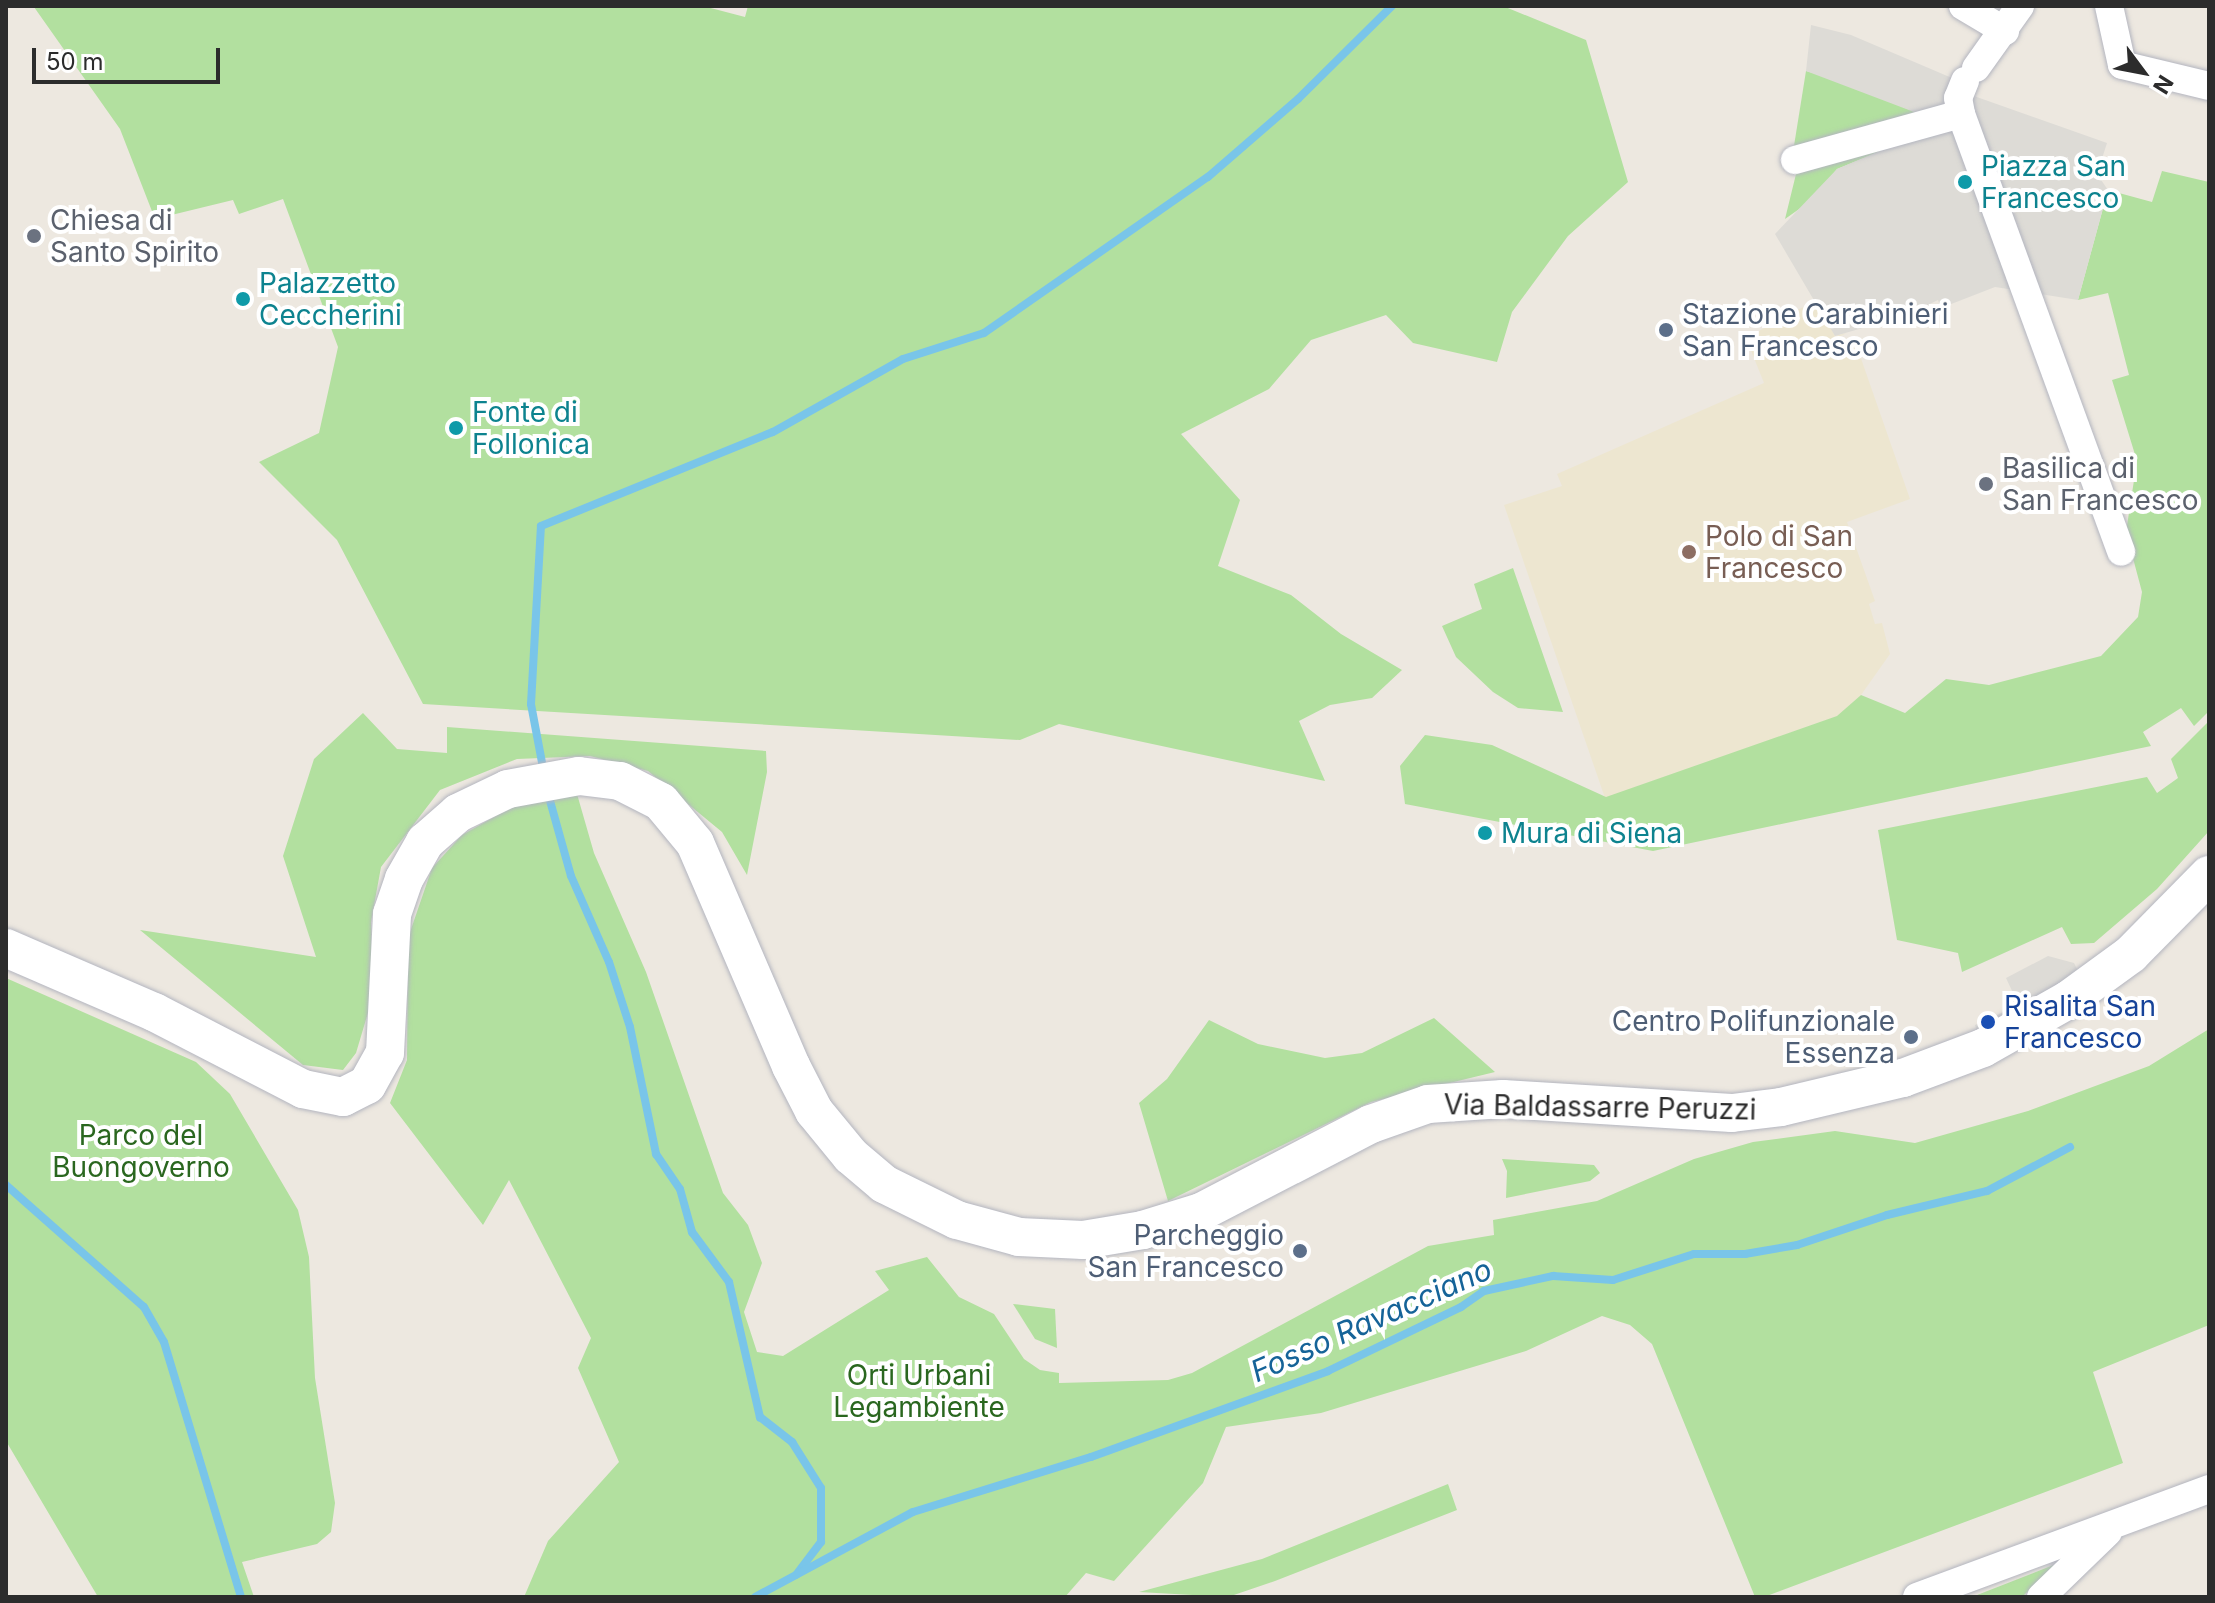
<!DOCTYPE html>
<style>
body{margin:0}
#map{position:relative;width:2215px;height:1603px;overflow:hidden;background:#ede8e0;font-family:Inter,sans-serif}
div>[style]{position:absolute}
.education>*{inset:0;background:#ede6d0}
.green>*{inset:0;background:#b2e09f}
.plaza>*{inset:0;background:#dddbd6}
.stream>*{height:8px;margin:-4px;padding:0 4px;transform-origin:4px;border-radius:4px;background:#79c5e9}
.roads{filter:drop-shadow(0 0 2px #b3b5bf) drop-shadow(0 0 2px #b3b5bf)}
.street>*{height:28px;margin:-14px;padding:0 14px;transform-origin:14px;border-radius:14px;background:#fff}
.secondary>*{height:38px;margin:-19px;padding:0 19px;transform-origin:19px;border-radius:19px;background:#fff}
.dots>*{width:22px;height:22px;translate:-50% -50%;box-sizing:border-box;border:4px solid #fff;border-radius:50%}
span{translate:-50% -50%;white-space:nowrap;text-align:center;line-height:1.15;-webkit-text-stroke:8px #fff;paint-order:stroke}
.culture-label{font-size:28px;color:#0d838f}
.left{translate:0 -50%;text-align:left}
.worship-label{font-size:28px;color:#5b616d}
.service-label{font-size:28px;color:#4e5e75}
.right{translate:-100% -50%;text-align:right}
.education-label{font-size:28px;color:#785e54}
.transit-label{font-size:28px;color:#164399}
.street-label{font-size:28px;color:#2c2c2c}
.park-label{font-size:28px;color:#2a671f}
.water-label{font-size:30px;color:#156398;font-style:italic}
.frame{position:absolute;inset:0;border:8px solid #2c2c2c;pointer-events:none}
.north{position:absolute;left:2103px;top:32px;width:80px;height:80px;-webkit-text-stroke:6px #fff;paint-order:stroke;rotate:122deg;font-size:22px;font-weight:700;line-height:32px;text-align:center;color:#2c2c2c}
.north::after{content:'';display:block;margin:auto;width:28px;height:36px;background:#2c2c2c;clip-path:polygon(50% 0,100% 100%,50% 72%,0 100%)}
.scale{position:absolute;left:32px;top:48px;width:188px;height:36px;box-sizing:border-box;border:4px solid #2c2c2c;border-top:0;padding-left:10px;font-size:24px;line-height:28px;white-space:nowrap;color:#2c2c2c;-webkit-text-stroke:6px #fff;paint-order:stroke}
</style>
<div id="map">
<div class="education">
<div style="clip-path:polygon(1816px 300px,1835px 336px,1847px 333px,1836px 338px,1841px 352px,1857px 347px,1910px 499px,1847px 522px,1875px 601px,1869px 604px,1875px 624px,1882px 623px,1890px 654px,1861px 695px,1838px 716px,1605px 798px,1504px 505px,1562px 486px,1557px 474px,1764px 383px,1746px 338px)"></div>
</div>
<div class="green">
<div style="clip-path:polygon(703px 6px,745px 17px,748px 6px,1503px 6px,1586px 40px,1628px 182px,1568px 236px,1512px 312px,1497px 362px,1413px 343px,1386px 315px,1311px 340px,1269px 389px,1181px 434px,1240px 500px,1218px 566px,1291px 595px,1341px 634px,1402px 670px,1372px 698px,1330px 705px,1299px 721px,1325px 781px,1059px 724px,1020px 740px,423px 704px,337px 540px,259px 462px,319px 433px,338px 347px,283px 199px,239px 214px,233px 200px,155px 219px,120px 129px,34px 7px)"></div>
<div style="clip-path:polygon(1806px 71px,1838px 80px,1922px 115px,1793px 152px)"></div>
<div style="clip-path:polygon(1888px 148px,1837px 169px,1812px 200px,1785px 219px,1797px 170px)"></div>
<div style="clip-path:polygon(2162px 171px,2209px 182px,2209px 711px,2194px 726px,2181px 708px,2143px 732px,2151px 746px,1653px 851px,1405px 804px,1400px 766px,1425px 735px,1492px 745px,1606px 797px,1837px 716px,1861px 695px,1905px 713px,1946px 679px,1989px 685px,2101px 656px,2138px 617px,2142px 592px,2126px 532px,2137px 461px,2112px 380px,2129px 375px,2108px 293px,2078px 300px,2108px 190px,2152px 202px)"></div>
<div style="clip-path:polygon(1513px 568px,1563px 712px,1518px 708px,1493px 692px,1456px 657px,1442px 626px,1482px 609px,1474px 584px)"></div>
<div style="clip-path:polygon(363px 713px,397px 749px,447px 753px,447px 727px,766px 751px,767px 772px,747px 875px,722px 832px,648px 771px,590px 756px,517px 759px,440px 790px,381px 867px,371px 922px,373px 996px,356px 1053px,343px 1070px,303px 1065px,140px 930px,316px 957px,283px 856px,314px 759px)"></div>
<div style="clip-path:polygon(2209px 721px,2209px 831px,2157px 889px,2094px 943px,2071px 944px,2062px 927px,1962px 972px,1958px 953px,1897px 940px,1878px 830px,2147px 777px,2157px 793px,2178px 778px,2171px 759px)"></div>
<div style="clip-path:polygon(577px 794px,594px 853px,646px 972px,723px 1193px,748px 1225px,762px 1263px,744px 1312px,757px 1352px,783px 1356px,889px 1290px,875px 1271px,927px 1257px,959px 1297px,994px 1314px,1024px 1359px,1040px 1370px,1059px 1373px,1059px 1383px,1168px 1380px,1192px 1373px,1428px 1246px,1494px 1235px,1493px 1220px,1597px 1201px,1694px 1159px,1753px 1142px,1835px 1131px,1915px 1143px,2028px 1111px,2149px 1066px,2209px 1029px,2209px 1325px,2093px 1372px,2123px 1463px,1764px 1597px,1755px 1597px,1652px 1344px,1630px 1325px,1602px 1316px,1526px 1351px,1321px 1413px,1226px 1427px,1203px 1483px,1114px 1581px,1086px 1573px,1065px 1597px,524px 1597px,548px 1541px,619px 1462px,578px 1368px,591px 1338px,509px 1180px,483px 1225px,390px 1103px,407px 1060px,408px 938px,432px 868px,462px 835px,517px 804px)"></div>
<div style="clip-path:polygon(6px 978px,196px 1062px,230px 1094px,298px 1210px,309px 1257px,315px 1378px,335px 1503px,331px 1532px,317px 1544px,242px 1562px,254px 1597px,98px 1597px,6px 1441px)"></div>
<div style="clip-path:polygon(1434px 1018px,1495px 1072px,1371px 1102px,1168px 1201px,1139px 1103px,1167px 1079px,1209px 1020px,1258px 1044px,1325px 1058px,1362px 1053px)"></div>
<div style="clip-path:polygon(1502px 1159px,1594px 1165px,1600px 1173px,1590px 1181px,1506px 1198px,1507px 1171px)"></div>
<div style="clip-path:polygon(1013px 1304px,1055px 1309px,1057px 1348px,1035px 1339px)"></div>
<div style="clip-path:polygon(1448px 1484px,1457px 1510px,1275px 1581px,1228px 1597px,1139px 1592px,1262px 1559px)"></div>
<div style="clip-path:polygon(2056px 1564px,2022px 1597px,1972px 1597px)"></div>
</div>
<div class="plaza">
<div style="clip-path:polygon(1811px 25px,1851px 35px,1952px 78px,1974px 96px,2107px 143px,2097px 174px,2108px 190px,2078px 300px,1995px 287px,1941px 308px,1938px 300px,1907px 315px,1835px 336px,1775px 234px,1837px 169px,1887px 148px,1922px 115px,1806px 71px)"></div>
<div style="clip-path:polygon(2048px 956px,2074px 963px,2080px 975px,1978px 1035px,1975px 1025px,2008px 1010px,2013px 993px,2006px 978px)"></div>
</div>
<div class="stream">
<div style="left:544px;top:773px;width:70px;rotate:-100.7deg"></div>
<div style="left:531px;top:704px;width:178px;rotate:-86.8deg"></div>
<div style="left:541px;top:526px;width:250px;rotate:-22.1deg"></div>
<div style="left:773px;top:432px;width:149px;rotate:-29.3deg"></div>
<div style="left:903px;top:359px;width:85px;rotate:-17.8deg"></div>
<div style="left:984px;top:333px;width:273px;rotate:-34.9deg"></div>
<div style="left:1208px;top:177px;width:119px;rotate:-40.9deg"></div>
<div style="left:1298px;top:99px;width:132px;rotate:-44.7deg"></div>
<div style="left:547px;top:790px;width:89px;rotate:74.4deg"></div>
<div style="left:571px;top:876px;width:94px;rotate:66.2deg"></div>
<div style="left:609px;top:962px;width:68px;rotate:72.1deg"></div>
<div style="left:630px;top:1027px;width:130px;rotate:78.4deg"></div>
<div style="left:656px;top:1154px;width:42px;rotate:55.6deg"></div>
<div style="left:680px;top:1189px;width:45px;rotate:74.4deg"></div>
<div style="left:692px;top:1232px;width:62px;rotate:53.5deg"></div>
<div style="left:729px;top:1282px;width:139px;rotate:77.1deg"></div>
<div style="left:760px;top:1417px;width:41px;rotate:38deg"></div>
<div style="left:792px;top:1442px;width:54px;rotate:57.8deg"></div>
<div style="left:821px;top:1488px;width:54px;rotate:90deg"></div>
<div style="left:821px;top:1542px;width:41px;rotate:127.1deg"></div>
<div style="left:6px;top:1185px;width:184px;rotate:41.5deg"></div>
<div style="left:144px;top:1307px;width:40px;rotate:60.3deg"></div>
<div style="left:164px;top:1342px;width:266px;rotate:73.2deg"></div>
<div style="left:755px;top:1597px;width:179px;rotate:-28.3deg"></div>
<div style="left:913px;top:1512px;width:186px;rotate:-17.2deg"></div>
<div style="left:1091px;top:1457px;width:252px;rotate:-19.9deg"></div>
<div style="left:1328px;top:1371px;width:148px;rotate:-25.7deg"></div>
<div style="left:1461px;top:1307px;width:28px;rotate:-35deg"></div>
<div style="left:1484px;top:1291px;width:71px;rotate:-12.3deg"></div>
<div style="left:1553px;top:1276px;width:60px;rotate:3.8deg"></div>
<div style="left:1613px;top:1280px;width:85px;rotate:-17.8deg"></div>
<div style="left:1694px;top:1254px;width:51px"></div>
<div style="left:1745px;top:1254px;width:53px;rotate:-9.8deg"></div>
<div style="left:1797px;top:1245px;width:95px;rotate:-18.4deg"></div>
<div style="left:1887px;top:1215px;width:103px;rotate:-13.5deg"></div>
<div style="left:1987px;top:1191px;width:94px;rotate:-27.9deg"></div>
</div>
<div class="roads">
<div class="street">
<div style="left:1963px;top:6px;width:49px;rotate:30.8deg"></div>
<div style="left:2109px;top:6px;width:60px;rotate:77.6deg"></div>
<div style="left:2122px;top:65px;width:89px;rotate:13.6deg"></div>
<div style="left:1976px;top:68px;width:76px;rotate:-54.6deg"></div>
<div style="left:1965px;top:81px;width:18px;rotate:112deg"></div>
<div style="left:1958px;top:98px;width:16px;rotate:79deg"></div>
<div style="left:1961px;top:114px;width:466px;rotate:69.9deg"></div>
<div style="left:1795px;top:160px;width:172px;rotate:-15.5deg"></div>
<div style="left:1917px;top:1597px;width:311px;rotate:-20.3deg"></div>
<div style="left:2041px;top:1597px;width:93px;rotate:-44.1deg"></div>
</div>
<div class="secondary">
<div style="left:6px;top:948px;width:161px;rotate:23.4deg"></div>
<div style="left:154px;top:1012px;width:168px;rotate:27.3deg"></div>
<div style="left:303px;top:1089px;width:41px;rotate:11.3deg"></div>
<div style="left:343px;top:1097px;width:27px;rotate:-27deg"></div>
<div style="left:367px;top:1085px;width:37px;rotate:-61deg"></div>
<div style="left:385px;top:1053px;width:139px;rotate:-87.1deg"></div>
<div style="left:392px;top:914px;width:37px;rotate:-71deg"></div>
<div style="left:404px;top:879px;width:43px;rotate:-60.4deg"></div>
<div style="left:425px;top:842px;width:44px;rotate:-41.3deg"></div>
<div style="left:458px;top:813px;width:55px;rotate:-25.6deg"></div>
<div style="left:508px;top:789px;width:72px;rotate:-10.4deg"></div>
<div style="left:579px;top:776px;width:41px;rotate:7deg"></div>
<div style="left:620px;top:781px;width:46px;rotate:27.1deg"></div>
<div style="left:661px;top:802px;width:53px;rotate:50.3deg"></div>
<div style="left:695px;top:843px;width:243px;rotate:66.7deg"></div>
<div style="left:791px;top:1066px;width:51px;rotate:62.9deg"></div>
<div style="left:814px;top:1111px;width:58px;rotate:50.6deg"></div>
<div style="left:851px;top:1156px;width:43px;rotate:40.3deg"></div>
<div style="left:884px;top:1184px;width:81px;rotate:26.3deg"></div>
<div style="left:957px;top:1220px;width:64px;rotate:15.3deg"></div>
<div style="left:1019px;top:1237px;width:64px;rotate:2.7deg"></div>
<div style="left:1083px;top:1240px;width:61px;rotate:-9.5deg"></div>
<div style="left:1143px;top:1230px;width:61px;rotate:-17.2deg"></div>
<div style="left:1201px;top:1212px;width:191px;rotate:-27.4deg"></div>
<div style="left:1371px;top:1124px;width:60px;rotate:-19.3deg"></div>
<div style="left:1428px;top:1104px;width:75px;rotate:-3.8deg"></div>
<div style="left:1503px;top:1099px;width:229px;rotate:3.5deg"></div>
<div style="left:1732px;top:1113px;width:49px;rotate:-7deg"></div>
<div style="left:1781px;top:1107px;width:125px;rotate:-13.4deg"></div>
<div style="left:1903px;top:1078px;width:85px;rotate:-20.6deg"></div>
<div style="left:1983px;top:1048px;width:98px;rotate:-29.5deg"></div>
<div style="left:2068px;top:1000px;width:78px;rotate:-36.1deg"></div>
<div style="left:2131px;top:954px;width:111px;rotate:-45.4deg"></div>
</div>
</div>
<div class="dots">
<div style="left:1965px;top:182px;background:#0f9aa8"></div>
<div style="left:34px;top:236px;background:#6b7280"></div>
<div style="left:243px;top:299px;background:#0f9aa8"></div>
<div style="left:1666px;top:330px;background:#5c6f8a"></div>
<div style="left:456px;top:428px;background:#0f9aa8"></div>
<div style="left:1986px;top:484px;background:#6b7280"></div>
<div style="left:1689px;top:552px;background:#8d6e63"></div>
<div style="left:1485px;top:833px;background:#0f9aa8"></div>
<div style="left:1988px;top:1022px;background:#1a4fb4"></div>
<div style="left:1911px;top:1037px;background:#5c6f8a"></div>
<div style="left:1300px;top:1251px;background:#5c6f8a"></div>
</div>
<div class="culture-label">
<span class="left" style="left:1981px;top:182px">Piazza San<br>Francesco</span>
<span class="left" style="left:259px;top:299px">Palazzetto<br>Ceccherini</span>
<span class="left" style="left:472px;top:428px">Fonte di<br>Follonica</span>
<span class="left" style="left:1501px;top:833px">Mura di Siena</span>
</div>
<div class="worship-label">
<span class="left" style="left:50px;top:236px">Chiesa di<br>Santo Spirito</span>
<span class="left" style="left:2002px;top:484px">Basilica di<br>San Francesco</span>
</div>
<div class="service-label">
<span class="left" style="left:1682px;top:330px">Stazione Carabinieri<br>San Francesco</span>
<span class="right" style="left:1895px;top:1037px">Centro Polifunzionale<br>Essenza</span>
<span class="right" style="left:1284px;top:1251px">Parcheggio<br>San Francesco</span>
</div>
<div class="education-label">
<span class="left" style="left:1705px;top:552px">Polo di San<br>Francesco</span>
</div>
<div class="transit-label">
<span class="left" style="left:2004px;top:1022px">Risalita San<br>Francesco</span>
</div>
<div class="street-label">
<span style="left:1600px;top:1107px;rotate:1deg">Via Baldassarre Peruzzi</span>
</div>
<div class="park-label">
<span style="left:141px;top:1151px">Parco del<br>Buongoverno</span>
<span style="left:919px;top:1391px">Orti Urbani<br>Legambiente</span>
</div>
<div class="water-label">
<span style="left:1371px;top:1320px;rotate:-24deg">Fosso Ravacciano</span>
</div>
<div class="frame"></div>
<div class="north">N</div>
<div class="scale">50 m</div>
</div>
